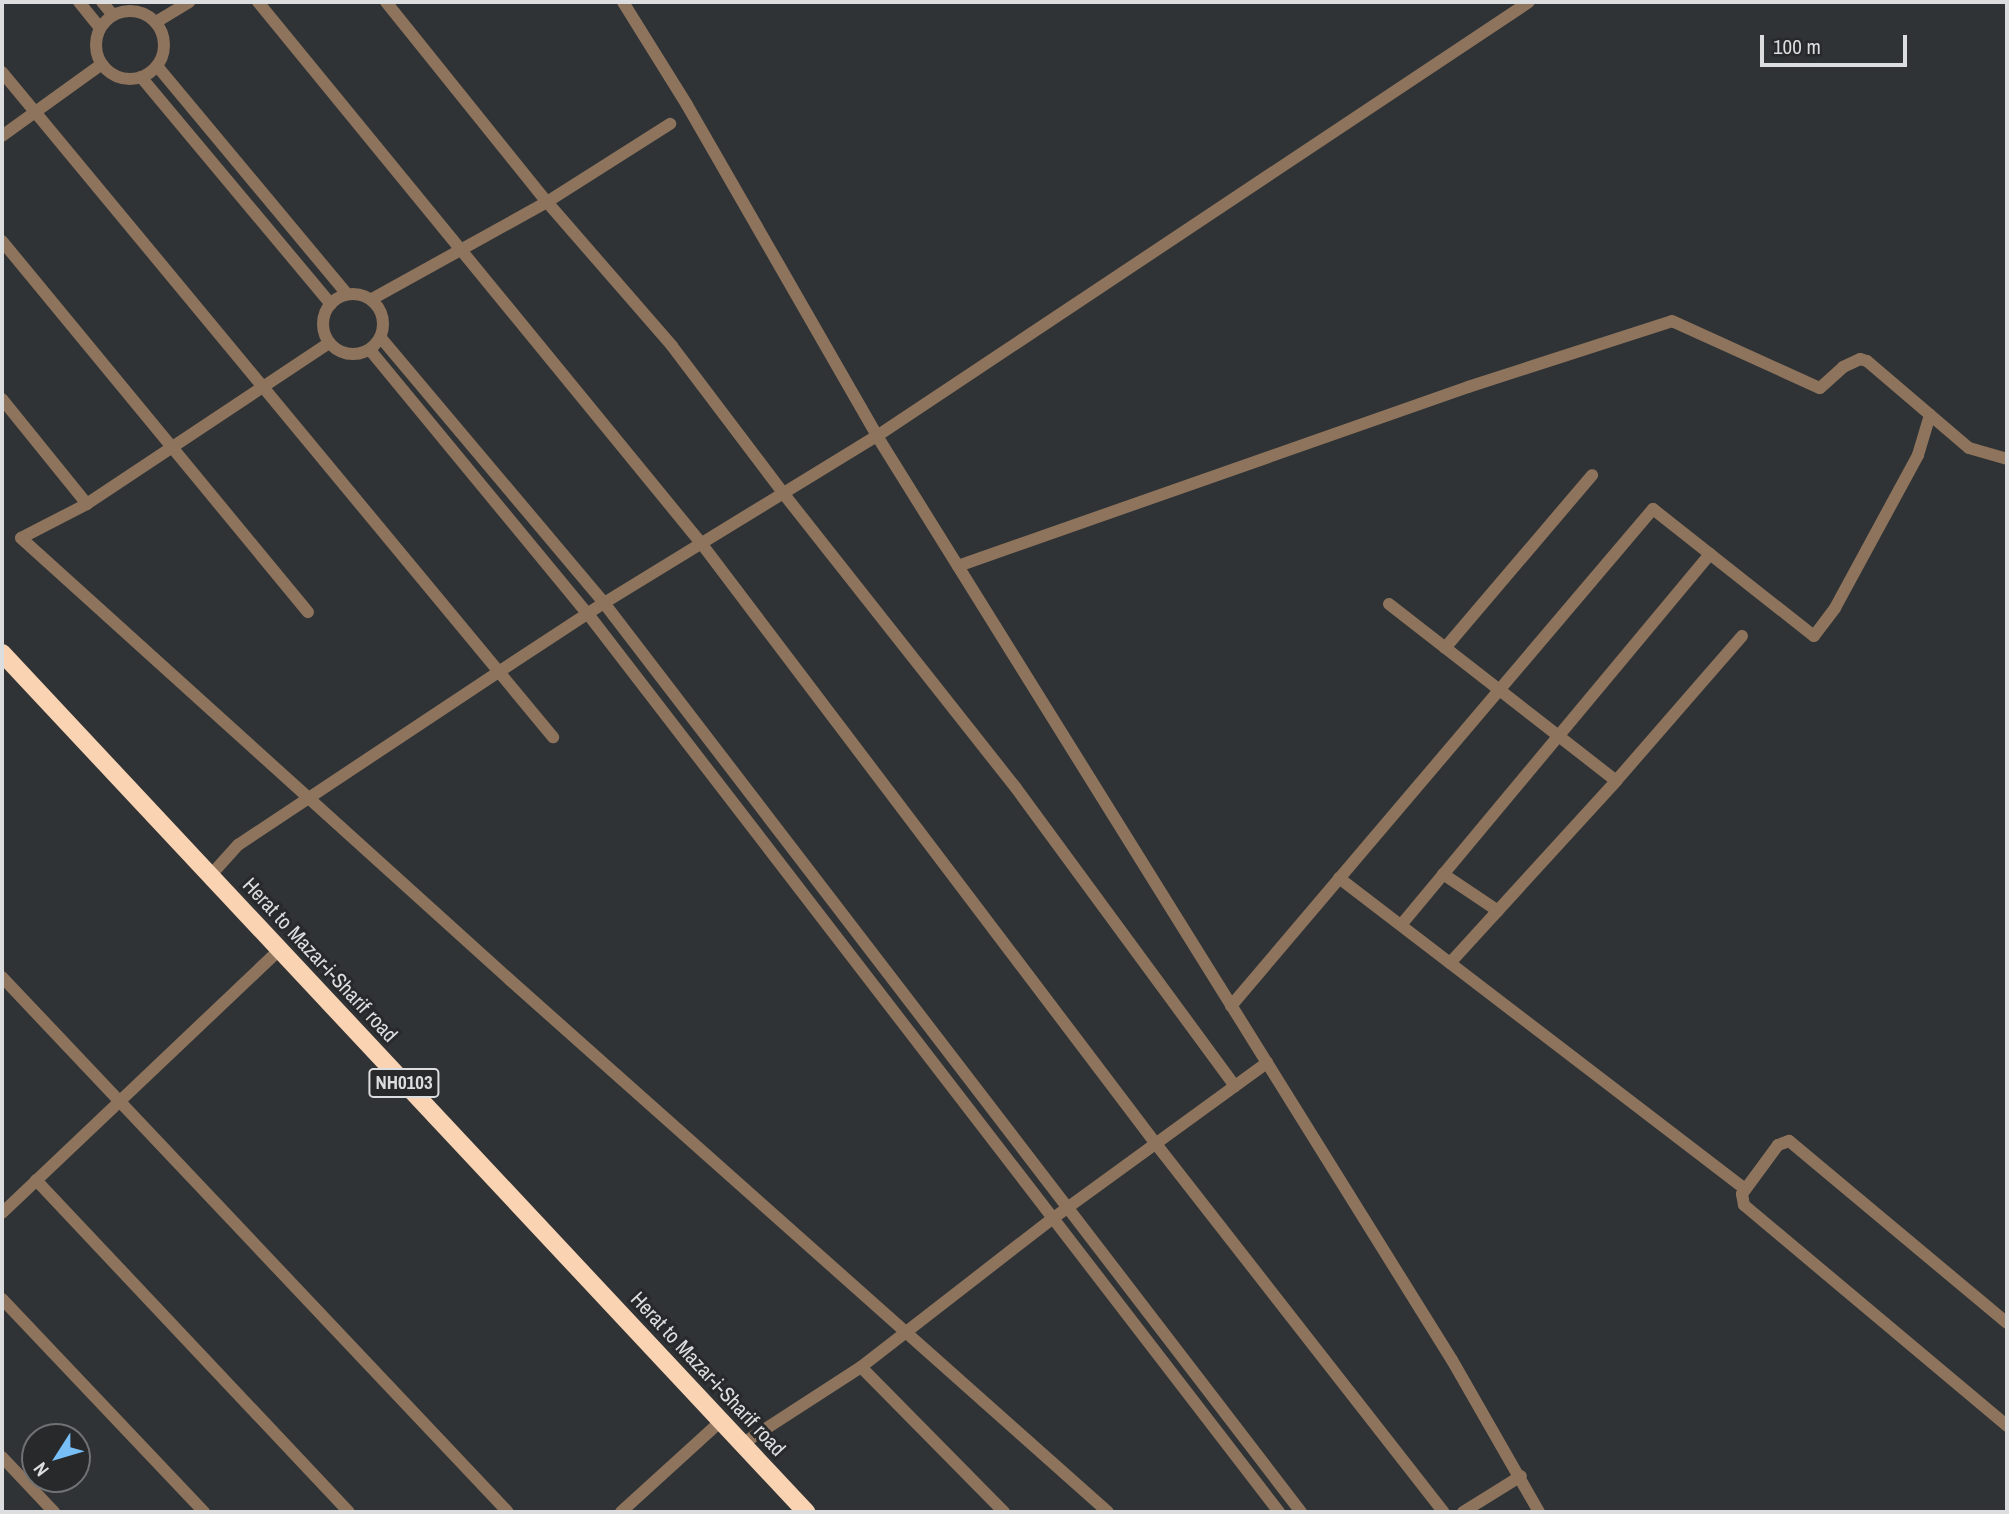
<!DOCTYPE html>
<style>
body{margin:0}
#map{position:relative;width:2009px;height:1514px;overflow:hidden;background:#303335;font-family:"Archivo Narrow",sans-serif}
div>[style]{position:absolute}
.minor>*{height:12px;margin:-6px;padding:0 6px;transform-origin:6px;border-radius:6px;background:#8e745d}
.minor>.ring{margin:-6px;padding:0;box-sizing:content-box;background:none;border:12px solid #8e745d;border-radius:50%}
.highway>*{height:18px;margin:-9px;padding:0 9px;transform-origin:9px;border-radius:9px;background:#fad3b2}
span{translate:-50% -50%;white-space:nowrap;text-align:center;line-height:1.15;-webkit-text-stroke:6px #27292b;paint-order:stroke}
.shield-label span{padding:2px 5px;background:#27292b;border:2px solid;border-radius:5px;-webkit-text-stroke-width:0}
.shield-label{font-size:19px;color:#dcdddf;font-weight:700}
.street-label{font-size:21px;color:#dcdddf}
.frame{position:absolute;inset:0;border:4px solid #dcdddf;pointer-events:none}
.north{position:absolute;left:21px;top:1423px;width:70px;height:70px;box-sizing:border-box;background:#27292b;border:2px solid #6f7173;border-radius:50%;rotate:233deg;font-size:19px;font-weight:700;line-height:28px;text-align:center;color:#dcdddf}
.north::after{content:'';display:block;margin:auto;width:24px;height:32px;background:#78bff8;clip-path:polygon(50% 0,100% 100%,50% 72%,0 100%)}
.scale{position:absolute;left:1760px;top:35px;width:147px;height:32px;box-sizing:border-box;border:4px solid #dcdddf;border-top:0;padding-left:9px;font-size:21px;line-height:24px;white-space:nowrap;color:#dcdddf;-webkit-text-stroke:5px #27292b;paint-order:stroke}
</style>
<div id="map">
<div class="minor">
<div style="left:79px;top:2px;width:33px;rotate:51deg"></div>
<div style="left:102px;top:2px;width:17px;rotate:50deg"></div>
<div style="left:258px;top:2px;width:699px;rotate:50.69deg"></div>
<div style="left:701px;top:543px;width:754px;rotate:52.87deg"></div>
<div style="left:1156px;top:1144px;width:467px;rotate:52deg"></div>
<div style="left:386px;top:2px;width:257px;rotate:51.2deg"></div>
<div style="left:547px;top:202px;width:191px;rotate:49deg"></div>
<div style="left:672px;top:346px;width:184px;rotate:52.9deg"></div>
<div style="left:783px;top:493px;width:376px;rotate:51.7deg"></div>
<div style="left:1016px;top:788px;width:370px;rotate:53.7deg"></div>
<div style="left:623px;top:2px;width:121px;rotate:58.1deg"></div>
<div style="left:687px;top:105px;width:382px;rotate:60.1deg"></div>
<div style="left:877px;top:436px;width:1088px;rotate:58.11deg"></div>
<div style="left:1452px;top:1360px;width:175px;rotate:60.2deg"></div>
<div class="ring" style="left:96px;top:11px;width:56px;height:56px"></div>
<div style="left:156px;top:22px;width:39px;rotate:-31deg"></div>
<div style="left:157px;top:66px;width:297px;rotate:50.2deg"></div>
<div style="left:2px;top:72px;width:864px;rotate:50.36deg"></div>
<div style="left:141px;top:77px;width:296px;rotate:50.1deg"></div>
<div style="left:2px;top:136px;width:123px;rotate:-35.8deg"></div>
<div style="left:2px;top:241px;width:481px;rotate:50.5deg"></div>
<div class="ring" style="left:323px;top:294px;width:48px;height:48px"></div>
<div style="left:372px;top:299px;width:200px;rotate:-29deg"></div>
<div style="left:547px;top:202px;width:146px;rotate:-32.4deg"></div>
<div style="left:381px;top:338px;width:346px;rotate:49.9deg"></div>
<div style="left:604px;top:603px;width:1145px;rotate:52.52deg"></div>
<div style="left:329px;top:343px;width:291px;rotate:146.4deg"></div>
<div style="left:87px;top:504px;width:74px;rotate:152.7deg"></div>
<div style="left:21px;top:538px;width:659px;rotate:42.11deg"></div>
<div style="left:510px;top:980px;width:800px;rotate:41.66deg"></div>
<div style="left:370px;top:350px;width:342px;rotate:50.5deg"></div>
<div style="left:588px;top:614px;width:1133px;rotate:52.42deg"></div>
<div style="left:2px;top:399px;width:135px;rotate:51deg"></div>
<div style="left:958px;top:566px;width:541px;rotate:-19.34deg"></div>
<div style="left:1468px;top:387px;width:214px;rotate:-17.9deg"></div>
<div style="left:1672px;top:321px;width:162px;rotate:24.4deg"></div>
<div style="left:1820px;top:388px;width:31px;rotate:-42deg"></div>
<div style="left:1843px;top:367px;width:19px;rotate:-25deg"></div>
<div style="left:1860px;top:359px;width:7px;rotate:16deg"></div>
<div style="left:1867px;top:361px;width:134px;rotate:40.5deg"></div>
<div style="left:1969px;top:448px;width:40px;rotate:16deg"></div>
<div style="left:1389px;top:604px;width:288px;rotate:37.9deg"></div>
<div style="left:1445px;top:648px;width:227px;rotate:-49.6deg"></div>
<div style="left:1443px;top:874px;width:66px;rotate:33.9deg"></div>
<div style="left:210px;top:876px;width:42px;rotate:-47.9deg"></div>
<div style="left:238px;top:845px;width:315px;rotate:-33.6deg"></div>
<div style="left:500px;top:671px;width:124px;rotate:-33.2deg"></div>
<div style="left:604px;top:603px;width:320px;rotate:-31.5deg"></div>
<div style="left:877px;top:436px;width:783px;rotate:-33.65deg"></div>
<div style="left:1339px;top:878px;width:511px;rotate:37.45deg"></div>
<div style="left:1401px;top:925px;width:483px;rotate:-50.2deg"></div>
<div style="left:1450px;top:963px;width:246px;rotate:-47.6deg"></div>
<div style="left:1616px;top:781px;width:192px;rotate:-49deg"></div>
<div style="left:2px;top:977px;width:736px;rotate:46.6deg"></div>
<div style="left:1231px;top:1006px;width:652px;rotate:-49.67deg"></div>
<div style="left:1653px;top:509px;width:205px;rotate:38.3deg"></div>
<div style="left:1814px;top:636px;width:35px;rotate:-53deg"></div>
<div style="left:1835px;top:608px;width:174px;rotate:-61.5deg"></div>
<div style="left:1918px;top:455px;width:42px;rotate:-73.3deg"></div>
<div style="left:36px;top:1180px;width:456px;rotate:46.7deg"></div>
<div style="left:2px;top:1213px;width:382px;rotate:-43.5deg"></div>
<div style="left:2px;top:1299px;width:294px;rotate:46.5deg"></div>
<div style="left:2007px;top:1323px;width:284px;rotate:-140.1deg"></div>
<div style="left:1789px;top:1141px;width:12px;rotate:160deg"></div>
<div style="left:1778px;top:1145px;width:61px;rotate:126.3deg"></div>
<div style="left:1742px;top:1194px;width:11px;rotate:80deg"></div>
<div style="left:1744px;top:1205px;width:344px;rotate:40deg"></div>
<div style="left:861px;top:1367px;width:204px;rotate:45.4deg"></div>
<div style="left:742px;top:1444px;width:142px;rotate:-32.9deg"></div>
<div style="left:861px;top:1367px;width:242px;rotate:-37.8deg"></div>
<div style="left:1052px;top:1219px;width:266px;rotate:-36deg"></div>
<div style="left:2px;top:1457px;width:76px;rotate:46.6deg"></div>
<div style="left:621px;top:1512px;width:135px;rotate:-42.3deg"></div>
<div style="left:1463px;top:1512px;width:68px;rotate:-31.8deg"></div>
</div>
<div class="highway">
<div style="left:2px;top:653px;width:1177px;rotate:46.89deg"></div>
</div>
<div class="shield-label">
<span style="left:404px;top:1083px">NH0103</span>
</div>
<div class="street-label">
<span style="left:320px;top:960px;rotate:47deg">Herat to Mazar-i-Sharif road</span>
<span style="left:708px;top:1374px;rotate:47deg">Herat to Mazar-i-Sharif road</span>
</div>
<div class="frame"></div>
<div class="north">N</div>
<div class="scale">100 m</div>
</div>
